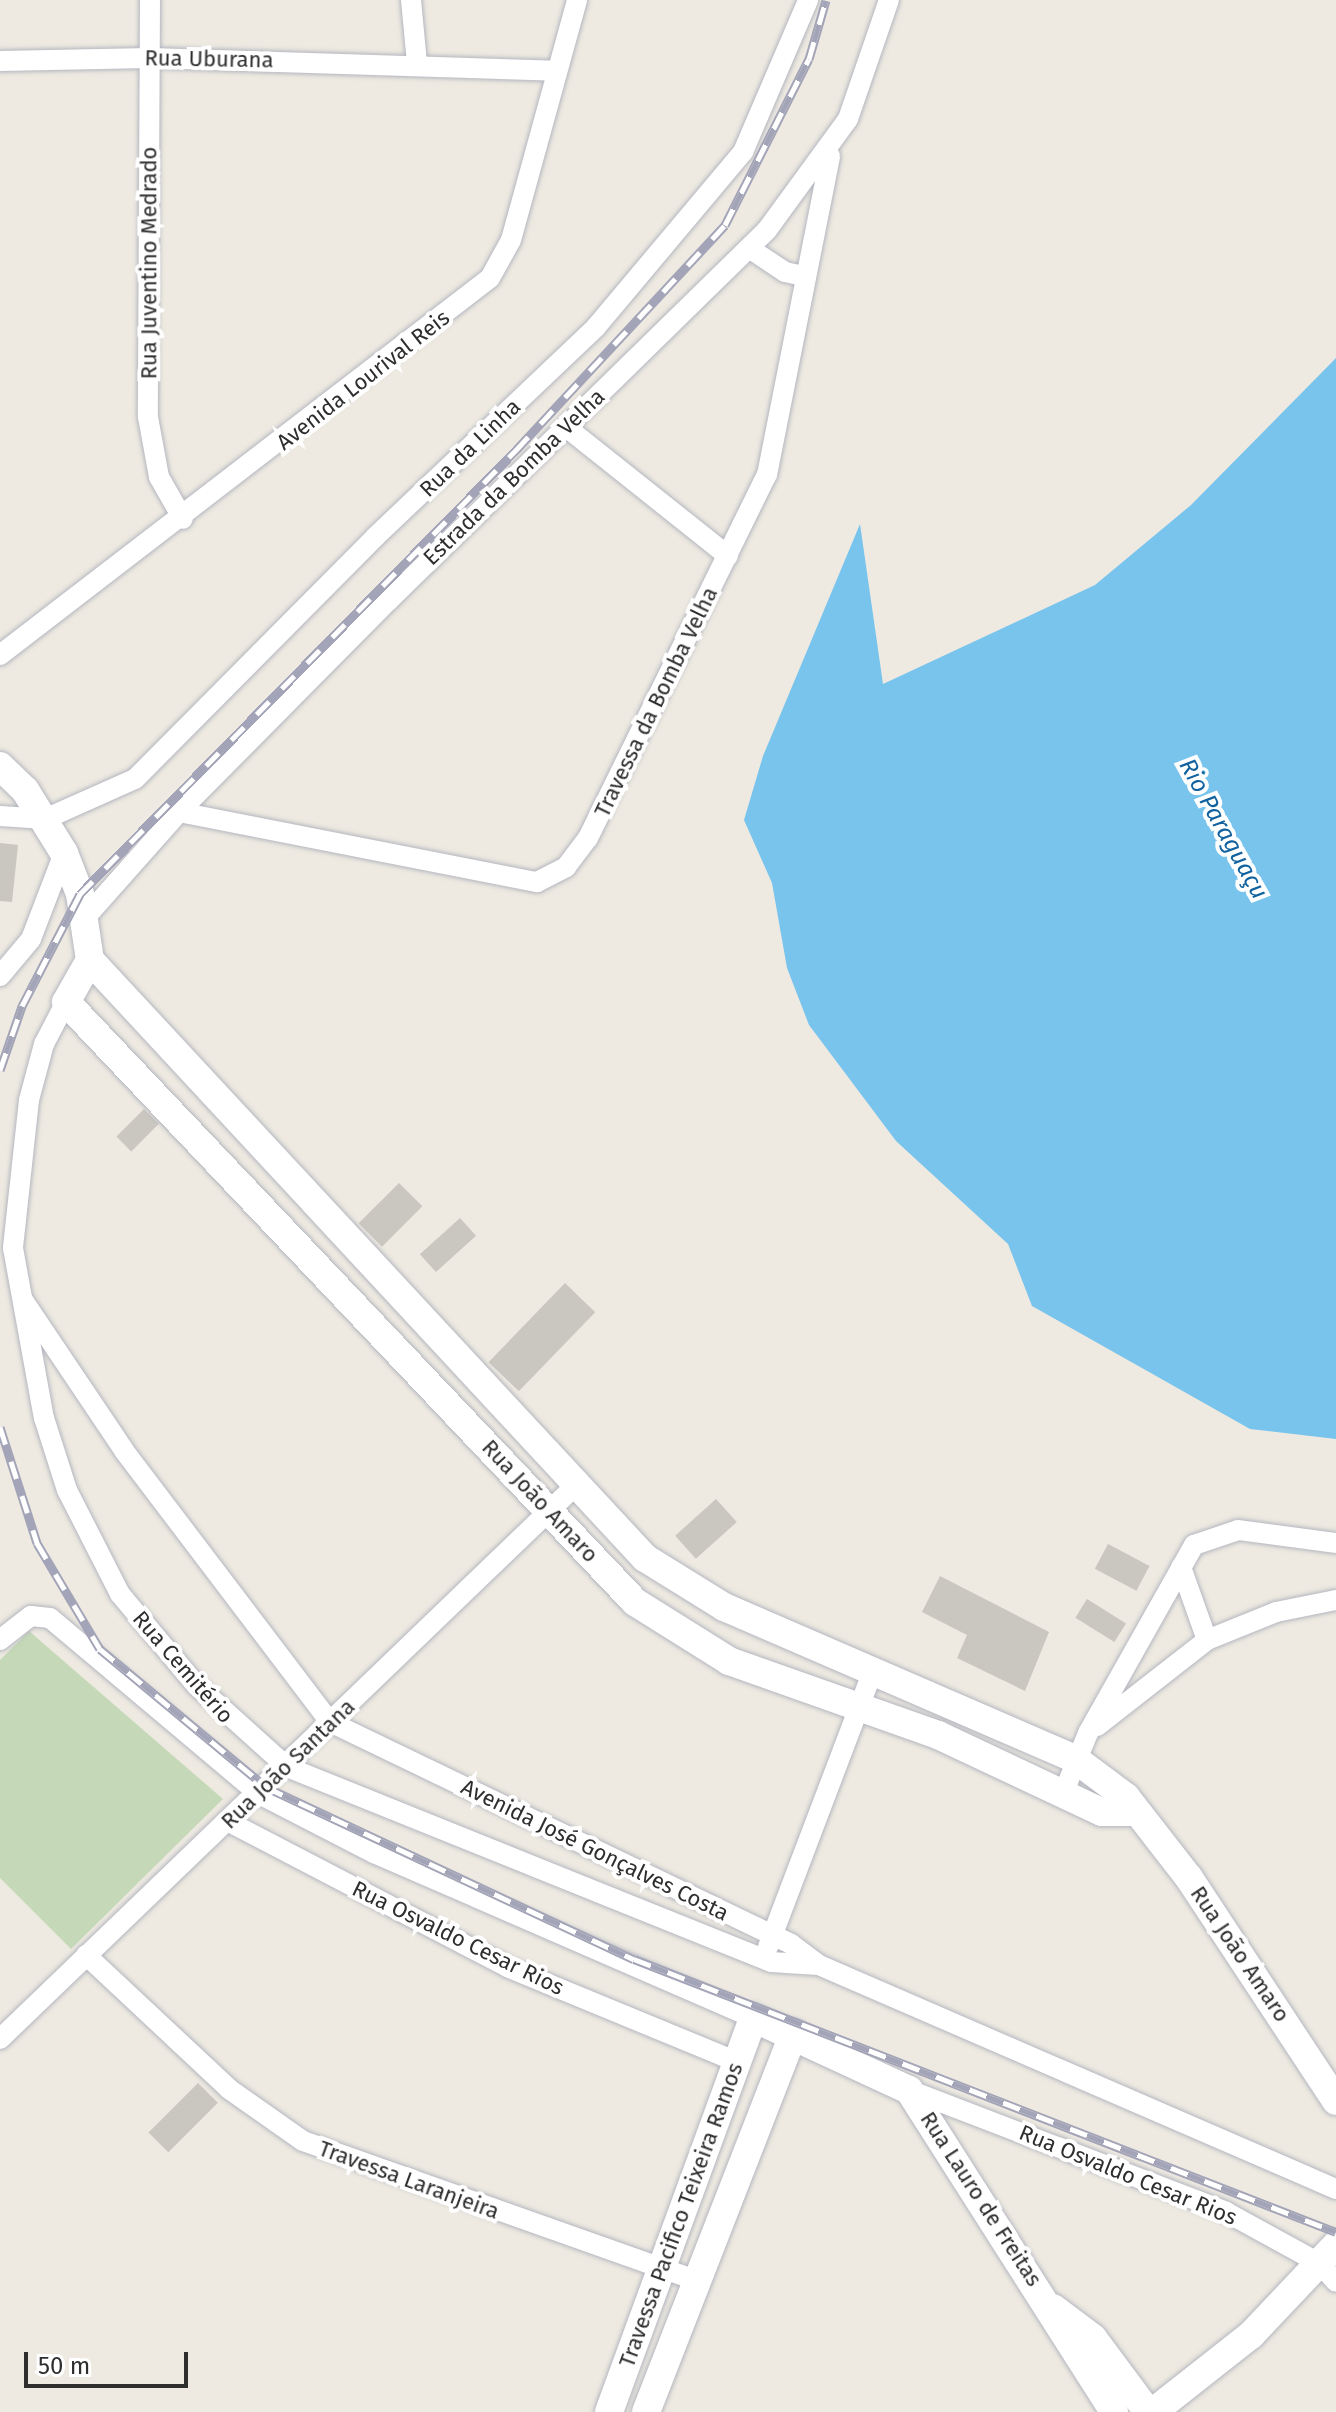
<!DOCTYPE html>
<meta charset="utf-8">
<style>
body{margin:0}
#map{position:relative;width:1336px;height:2412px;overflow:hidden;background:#eeeae1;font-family:"Fira Sans",sans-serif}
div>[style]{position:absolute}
.cemetery>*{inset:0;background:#c5d8b8}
.water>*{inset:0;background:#78c4ed}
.building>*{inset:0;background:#cac6c0;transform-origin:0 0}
.roads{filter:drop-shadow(0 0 2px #b4b6c0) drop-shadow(0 0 2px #b4b6c0)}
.street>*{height:20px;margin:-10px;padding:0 10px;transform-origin:10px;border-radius:10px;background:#fff}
.secondary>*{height:28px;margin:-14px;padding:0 14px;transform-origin:14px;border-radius:14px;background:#fff}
.rail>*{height:9px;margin-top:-4.5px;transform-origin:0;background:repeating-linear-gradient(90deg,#fff 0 18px,#a3a4b7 0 36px);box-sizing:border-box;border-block:2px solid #a3a4b7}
span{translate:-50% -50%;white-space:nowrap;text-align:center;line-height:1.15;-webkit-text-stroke:8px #fff;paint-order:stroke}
.street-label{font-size:22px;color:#2e2e2e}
.water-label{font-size:24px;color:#11629e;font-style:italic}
.scale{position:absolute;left:24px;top:2352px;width:164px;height:36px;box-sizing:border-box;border:4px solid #2e2e2e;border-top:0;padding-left:10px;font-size:24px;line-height:28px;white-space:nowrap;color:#2e2e2e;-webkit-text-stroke:6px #fff;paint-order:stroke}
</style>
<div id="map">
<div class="cemetery">
<div style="clip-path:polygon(29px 1631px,223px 1799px,71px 1949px,0 1878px,0 1660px)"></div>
</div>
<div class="water">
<div style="clip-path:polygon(1336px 358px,1336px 1439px,1250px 1429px,1032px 1306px,1008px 1244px,896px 1141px,809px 1025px,787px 968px,772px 883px,744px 820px,763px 756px,860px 524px,883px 684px,1095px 585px,1191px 505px)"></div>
</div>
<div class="building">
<div style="clip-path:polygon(0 843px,18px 845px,12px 902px,0 901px)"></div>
<div style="left:144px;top:1109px;width:21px;height:39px;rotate:45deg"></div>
<div style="left:399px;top:1183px;width:33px;height:57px;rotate:45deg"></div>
<div style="left:460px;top:1218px;width:24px;height:54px;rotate:48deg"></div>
<div style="left:565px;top:1283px;width:42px;height:110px;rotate:44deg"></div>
<div style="left:716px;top:1499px;width:31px;height:55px;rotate:48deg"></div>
<div style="left:1108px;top:1544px;width:47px;height:28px;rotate:28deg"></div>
<div style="clip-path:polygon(940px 1576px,1049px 1632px,1025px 1691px,957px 1658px,967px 1635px,922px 1612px)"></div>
<div style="left:1087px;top:1599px;width:46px;height:22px;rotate:32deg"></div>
<div style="left:198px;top:2083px;width:28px;height:70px;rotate:45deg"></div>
</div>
<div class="roads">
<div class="street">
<div style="left:150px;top:0;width:417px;rotate:90.3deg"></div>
<div style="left:148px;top:417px;width:61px;rotate:79.6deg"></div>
<div style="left:159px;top:477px;width:48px;rotate:60.3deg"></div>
<div style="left:411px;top:0;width:63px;rotate:84.6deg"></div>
<div style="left:0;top:61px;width:150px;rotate:-1.1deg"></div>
<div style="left:150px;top:58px;width:407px;rotate:1.8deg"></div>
<div style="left:749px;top:248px;width:43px;rotate:33.7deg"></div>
<div style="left:785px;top:272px;width:19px;rotate:12deg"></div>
<div style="left:566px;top:427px;width:207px;rotate:38.5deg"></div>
<div style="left:0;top:655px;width:618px;rotate:-37.57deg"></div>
<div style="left:490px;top:278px;width:43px;rotate:-61.1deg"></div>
<div style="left:511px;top:240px;width:249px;rotate:-74.6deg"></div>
<div style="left:179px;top:812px;width:365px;rotate:11.1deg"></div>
<div style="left:537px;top:882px;width:33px;rotate:-27deg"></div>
<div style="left:566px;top:867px;width:36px;rotate:-53deg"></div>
<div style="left:588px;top:838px;width:405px;rotate:-63.8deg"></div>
<div style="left:767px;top:475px;width:325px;rotate:-78.8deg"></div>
<div style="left:0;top:816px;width:45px;rotate:3.8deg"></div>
<div style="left:45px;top:819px;width:98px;rotate:-24deg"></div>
<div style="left:135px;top:779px;width:342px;rotate:-45.2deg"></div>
<div style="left:376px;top:536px;width:303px;rotate:-43.5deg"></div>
<div style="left:596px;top:327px;width:229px;rotate:-50deg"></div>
<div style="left:743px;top:152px;width:165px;rotate:-66.8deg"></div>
<div style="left:84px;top:919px;width:143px;rotate:-48.4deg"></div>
<div style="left:179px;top:812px;width:297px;rotate:-45.3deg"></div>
<div style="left:388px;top:601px;width:530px;rotate:-44.39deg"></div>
<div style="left:767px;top:230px;width:137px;rotate:-53.9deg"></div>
<div style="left:848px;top:119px;width:126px;rotate:-71deg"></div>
<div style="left:0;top:976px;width:48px;rotate:-50deg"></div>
<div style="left:31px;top:939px;width:92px;rotate:-69deg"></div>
<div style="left:66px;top:1002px;width:47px;rotate:117.6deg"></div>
<div style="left:44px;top:1044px;width:58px;rotate:105deg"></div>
<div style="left:29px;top:1100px;width:149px;rotate:96.2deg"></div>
<div style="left:13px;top:1248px;width:173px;rotate:79.7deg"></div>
<div style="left:44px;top:1418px;width:76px;rotate:72.3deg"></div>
<div style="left:67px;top:1490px;width:117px;rotate:63deg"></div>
<div style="left:120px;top:1594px;width:119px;rotate:50.1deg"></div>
<div style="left:196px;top:1685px;width:122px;rotate:42deg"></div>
<div style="left:287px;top:1767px;width:522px;rotate:21.94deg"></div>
<div style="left:771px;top:1962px;width:48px;rotate:3.6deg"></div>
<div style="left:23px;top:1300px;width:183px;rotate:56.1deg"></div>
<div style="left:125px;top:1452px;width:339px;rotate:52.8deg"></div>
<div style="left:330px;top:1722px;width:512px;rotate:25.71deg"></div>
<div style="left:791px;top:1944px;width:35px;rotate:37deg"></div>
<div style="left:819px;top:1965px;width:563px;rotate:23.43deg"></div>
<div style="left:1181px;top:1567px;width:77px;rotate:70.4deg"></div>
<div style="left:0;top:1640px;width:39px;rotate:-38deg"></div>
<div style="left:31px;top:1616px;width:19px;rotate:6deg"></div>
<div style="left:50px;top:1618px;width:273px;rotate:40.1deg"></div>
<div style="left:259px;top:1794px;width:129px;rotate:27.2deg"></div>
<div style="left:374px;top:1853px;width:413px;rotate:23.5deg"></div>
<div style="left:1097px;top:1726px;width:140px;rotate:-38deg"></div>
<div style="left:1207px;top:1640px;width:74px;rotate:-22.1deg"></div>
<div style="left:1276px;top:1612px;width:61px;rotate:-11.3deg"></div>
<div style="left:1063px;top:1794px;width:66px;rotate:-67.7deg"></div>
<div style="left:1088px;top:1733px;width:216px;rotate:-60.6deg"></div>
<div style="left:1194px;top:1545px;width:46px;rotate:-18.8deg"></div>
<div style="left:1238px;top:1530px;width:99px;rotate:7.6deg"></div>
<div style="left:229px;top:1822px;width:314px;rotate:27.5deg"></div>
<div style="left:507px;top:1967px;width:249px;rotate:22.4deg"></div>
<div style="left:768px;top:1947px;width:298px;rotate:-69.2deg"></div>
<div style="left:86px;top:1955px;width:196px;rotate:43.1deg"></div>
<div style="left:229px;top:2089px;width:90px;rotate:35.1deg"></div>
<div style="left:303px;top:2141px;width:416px;rotate:19.5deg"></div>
<div style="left:0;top:2039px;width:795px;rotate:-43.88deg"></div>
<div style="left:909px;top:2090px;width:340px;rotate:21deg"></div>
<div style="left:1226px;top:2212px;width:106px;rotate:28.7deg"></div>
<div style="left:1319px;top:2263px;width:25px;rotate:48deg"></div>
</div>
<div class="secondary">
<div style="left:0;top:766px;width:35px;rotate:44deg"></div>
<div style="left:25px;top:790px;width:74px;rotate:58.2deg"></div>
<div style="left:64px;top:853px;width:44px;rotate:68.7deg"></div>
<div style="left:80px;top:894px;width:67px;rotate:81.4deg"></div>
<div style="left:90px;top:960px;width:816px;rotate:47.14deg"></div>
<div style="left:645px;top:1558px;width:93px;rotate:31.8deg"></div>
<div style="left:724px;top:1607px;width:382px;rotate:23.4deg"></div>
<div style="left:1075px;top:1759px;width:64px;rotate:36.7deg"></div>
<div style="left:1126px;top:1797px;width:103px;rotate:52.1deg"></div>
<div style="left:1189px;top:1878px;width:267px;rotate:56.6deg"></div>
<div style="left:90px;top:960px;width:48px;rotate:119.7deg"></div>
<div style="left:66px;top:1002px;width:827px;rotate:46.52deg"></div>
<div style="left:635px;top:1602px;width:111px;rotate:32.1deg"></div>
<div style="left:729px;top:1661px;width:222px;rotate:19.5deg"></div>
<div style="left:938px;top:1735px;width:181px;rotate:25.2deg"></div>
<div style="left:1102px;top:1812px;width:34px"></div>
<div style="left:1053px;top:2308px;width:50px;rotate:36.9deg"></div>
<div style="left:1093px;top:2338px;width:92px;rotate:53.4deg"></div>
<div style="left:609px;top:2412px;width:419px;rotate:-69.9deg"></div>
<div style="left:753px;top:2018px;width:172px;rotate:24.8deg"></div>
<div style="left:909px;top:2090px;width:382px;rotate:57.5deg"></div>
<div style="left:646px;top:2412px;width:406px;rotate:-68.7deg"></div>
<div style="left:1153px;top:2412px;width:125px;rotate:-38.2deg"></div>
<div style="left:1251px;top:2335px;width:124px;rotate:-46.6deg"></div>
</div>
</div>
<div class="rail">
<div style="left:0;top:1070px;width:68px;rotate:-71deg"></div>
<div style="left:22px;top:1006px;width:126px;rotate:-62.6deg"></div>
<div style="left:80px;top:894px;width:622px;rotate:-45.52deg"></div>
<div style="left:516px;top:450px;width:307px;rotate:-47.1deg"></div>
<div style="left:725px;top:225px;width:186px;rotate:-63.2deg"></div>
<div style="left:809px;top:59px;width:61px;rotate:-73.9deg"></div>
<div style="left:0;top:1427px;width:122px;rotate:72.3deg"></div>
<div style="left:37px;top:1543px;width:123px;rotate:59.3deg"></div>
<div style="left:100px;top:1649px;width:216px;rotate:39.7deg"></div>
<div style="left:266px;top:1787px;width:406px;rotate:25.1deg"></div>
<div style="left:634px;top:1959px;width:753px;rotate:21.25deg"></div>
</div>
<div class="street-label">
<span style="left:209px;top:59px;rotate:1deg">Rua Uburana</span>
<span style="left:149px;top:263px;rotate:-90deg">Rua Juventino Medrado</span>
<span style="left:363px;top:380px;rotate:-38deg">Avenida Lourival Reis</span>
<span style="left:470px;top:448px;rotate:-44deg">Rua da Linha</span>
<span style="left:514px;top:477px;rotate:-44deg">Estrada da Bomba Velha</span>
<span style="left:656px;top:702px;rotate:-64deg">Travessa da Bomba Velha</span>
<span style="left:540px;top:1501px;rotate:47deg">Rua João Amaro</span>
<span style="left:183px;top:1667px;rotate:49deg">Rua Cemitério</span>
<span style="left:288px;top:1764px;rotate:-44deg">Rua João Santana</span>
<span style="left:595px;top:1850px;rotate:26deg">Avenida José Gonçalves Costa</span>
<span style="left:458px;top:1938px;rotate:26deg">Rua Osvaldo Cesar Rios</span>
<span style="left:1240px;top:1954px;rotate:56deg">Rua João Amaro</span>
<span style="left:1128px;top:2175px;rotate:22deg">Rua Osvaldo Cesar Rios</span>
<span style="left:409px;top:2180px;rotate:20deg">Travessa Laranjeira</span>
<span style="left:981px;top:2199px;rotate:57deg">Rua Lauro de Freitas</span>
<span style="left:681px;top:2215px;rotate:-70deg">Travessa Pacifico Teixeira Ramos</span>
</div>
<div class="water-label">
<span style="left:1223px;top:829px;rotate:61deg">Rio Paraguaçu</span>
</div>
<div class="scale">50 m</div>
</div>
